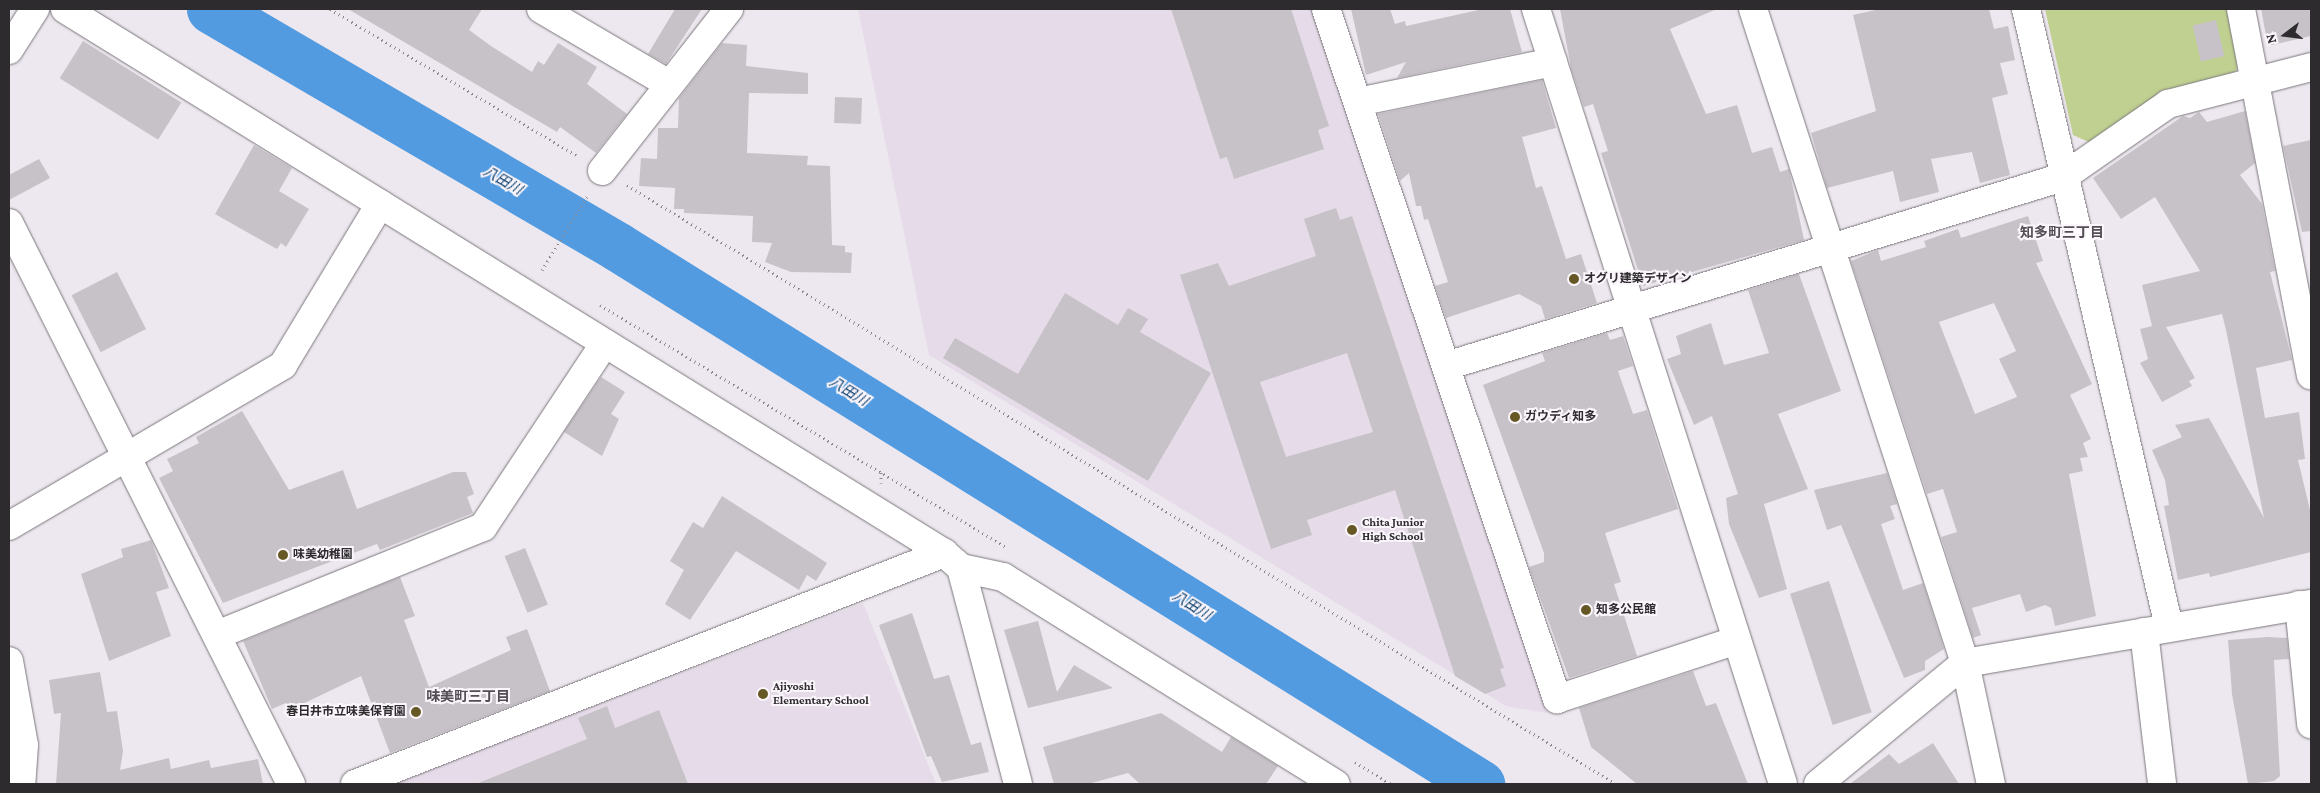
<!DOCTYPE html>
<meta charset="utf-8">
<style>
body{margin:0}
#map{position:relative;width:2320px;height:793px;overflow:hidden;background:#ede8ef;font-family:"Crimson Pro","Noto Sans JP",serif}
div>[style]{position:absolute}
.built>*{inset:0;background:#e6dbe8}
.green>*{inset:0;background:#bfd091}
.river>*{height:49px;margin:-24.5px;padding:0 24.5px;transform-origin:24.5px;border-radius:24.5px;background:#529be0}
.building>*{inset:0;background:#c7c2c8;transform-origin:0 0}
.path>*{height:3px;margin-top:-1.5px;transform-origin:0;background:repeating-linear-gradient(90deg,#8a878b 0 1px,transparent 0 5px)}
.roads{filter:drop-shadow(0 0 1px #7b767c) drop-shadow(0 0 1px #7b767c)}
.minor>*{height:28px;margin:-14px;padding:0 14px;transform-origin:14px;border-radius:14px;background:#fff}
.dots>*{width:14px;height:14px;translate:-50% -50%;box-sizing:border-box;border:2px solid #fbf5fc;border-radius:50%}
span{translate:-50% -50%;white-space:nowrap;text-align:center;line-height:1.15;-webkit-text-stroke:4px #fbf5fc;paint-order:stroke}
.poi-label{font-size:12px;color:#2d2b2d;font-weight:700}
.left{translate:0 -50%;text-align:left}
.right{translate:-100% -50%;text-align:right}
.water-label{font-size:14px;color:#0b416e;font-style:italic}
.neighbourhood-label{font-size:14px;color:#534e54;font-weight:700}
.frame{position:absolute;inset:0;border:10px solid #2d2b2d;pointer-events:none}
.north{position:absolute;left:2260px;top:10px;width:50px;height:50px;-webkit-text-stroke:4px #fbf5fc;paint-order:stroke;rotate:255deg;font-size:14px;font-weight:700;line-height:20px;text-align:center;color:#2d2b2d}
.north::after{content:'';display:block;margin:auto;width:18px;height:22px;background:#2d2b2d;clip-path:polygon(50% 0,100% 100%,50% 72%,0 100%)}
</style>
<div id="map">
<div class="built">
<div style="clip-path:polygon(858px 9px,1312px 9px,1547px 713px,1506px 706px,929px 355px)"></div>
<div style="clip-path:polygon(863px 603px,936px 784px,391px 784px)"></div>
</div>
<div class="green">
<div style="clip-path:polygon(2045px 9px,2227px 9px,2239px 66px,2233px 75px,2162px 91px,2091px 143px,2073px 135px)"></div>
</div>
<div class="river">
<div style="left:211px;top:9px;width:471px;rotate:30.3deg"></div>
<div style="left:618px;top:247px;width:1016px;rotate:31.92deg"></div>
</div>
<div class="building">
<div style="clip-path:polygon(348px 9px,482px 9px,469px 30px,491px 46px,532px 72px,538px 61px,544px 65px,558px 43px,597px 67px,587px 84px,627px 114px,596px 153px,560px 127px,557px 132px)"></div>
<div style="clip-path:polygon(675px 9px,702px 9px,666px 64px,648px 54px)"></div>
<div style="clip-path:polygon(1171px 9px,1291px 9px,1329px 126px,1318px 130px,1324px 149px,1234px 179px,1227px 157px,1220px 159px)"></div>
<div style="clip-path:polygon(1351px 9px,1390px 9px,1395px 24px,1405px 21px,1406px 26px,1483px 9px,1510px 9px,1522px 52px,1397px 78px,1406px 62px,1366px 75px)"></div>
<div style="clip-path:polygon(1560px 9px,1717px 9px,1670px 29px,1706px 114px,1737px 105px,1752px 153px,1772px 147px,1780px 172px,1789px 169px,1804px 240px,1643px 286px,1601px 153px,1608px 151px,1593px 104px,1584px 107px,1571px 68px)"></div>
<div style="clip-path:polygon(1880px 9px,1989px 9px,1994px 29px,2008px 26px,2015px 60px,2000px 63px,2008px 94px,1992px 98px,2010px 175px,1980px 183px,1972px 152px,1931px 159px,1939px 192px,1900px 202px,1893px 171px,1827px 188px,1811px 133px,1876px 111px,1853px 15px)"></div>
<div style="clip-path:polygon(2261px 9px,2311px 9px,2311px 36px,2268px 46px)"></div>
<div style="left:2216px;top:20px;width:37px;height:24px;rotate:77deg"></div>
<div style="left:83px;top:41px;width:116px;height:44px;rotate:32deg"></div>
<div style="clip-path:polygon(722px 43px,747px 45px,746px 66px,808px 73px,808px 94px,749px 93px,747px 153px,808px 156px,807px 165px,830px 166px,832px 245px,845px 246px,845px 252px,852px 253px,851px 273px,791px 272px,765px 262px,772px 243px,752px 242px,753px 216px,684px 213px,684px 209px,674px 209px,675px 188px,639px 186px,641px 158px,657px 159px,658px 128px,678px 128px,679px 98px)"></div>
<div style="clip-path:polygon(1542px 80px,1556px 128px,1522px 137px,1536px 188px,1542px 186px,1566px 259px,1581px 254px,1597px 303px,1545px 319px,1541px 306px,1519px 294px,1446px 318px,1435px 286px,1448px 282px,1428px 219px,1424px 220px,1421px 206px,1416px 206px,1409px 173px,1400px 181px,1378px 114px)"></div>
<div style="left:835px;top:97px;width:27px;height:26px;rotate:2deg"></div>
<div style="clip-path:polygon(2245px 111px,2255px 163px,2240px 175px,2262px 204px,2275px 271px,2270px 272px,2292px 360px,2256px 368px,2265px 418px,2299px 412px,2305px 459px,2298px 460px,2311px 514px,2311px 552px,2210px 577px,2209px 573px,2178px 580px,2164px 506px,2169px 505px,2165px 480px,2152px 450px,2182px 437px,2175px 425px,2209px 418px,2264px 518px,2226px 330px,2222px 314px,2166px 327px,2195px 378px,2189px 381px,2192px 386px,2162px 402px,2140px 363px,2148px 359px,2140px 329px,2152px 326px,2142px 285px,2200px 271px,2155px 197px,2121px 219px,2093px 178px,2183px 116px,2190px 118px,2199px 112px,2207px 122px)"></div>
<div style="clip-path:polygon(2311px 140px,2311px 231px,2302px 232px,2283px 146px)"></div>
<div style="clip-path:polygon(254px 145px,292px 168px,279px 191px,309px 209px,286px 247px,281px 243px,277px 249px,215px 214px)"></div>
<div style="clip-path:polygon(39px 159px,50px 178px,9px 200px,9px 175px)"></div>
<div style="clip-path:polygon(evenodd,1336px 208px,1340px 220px,1352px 216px,1504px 668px,1500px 669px,1506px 686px,1485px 694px,1455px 676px,1395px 490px,1307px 520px,1312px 535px,1271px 549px,1180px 275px,1218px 263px,1229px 286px,1316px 256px,1304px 219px,1336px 208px,1347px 353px,1373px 432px,1286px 457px,1260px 382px,1347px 353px)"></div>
<div style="clip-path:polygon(evenodd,2028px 216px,2043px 261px,2036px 263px,2092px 384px,2070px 395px,2091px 439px,2083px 443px,2088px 457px,2080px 458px,2083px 471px,2069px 474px,2096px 616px,2055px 626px,2051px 608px,2045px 605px,2026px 612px,2020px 594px,1972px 608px,1981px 635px,1973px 638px,1941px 537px,1957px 532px,1943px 489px,1927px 494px,1851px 261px,1878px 250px,1881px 261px,1926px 247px,1924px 241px,1958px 229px,1961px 238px,2028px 216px,1994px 303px,2016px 351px,1999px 359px,2017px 397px,1975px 414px,1939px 322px,1994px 303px)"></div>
<div style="left:117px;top:272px;width:64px;height:51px;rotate:63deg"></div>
<div style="clip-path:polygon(1799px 274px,1841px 391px,1778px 414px,1808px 489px,1764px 504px,1787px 589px,1759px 598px,1729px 524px,1726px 498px,1738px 494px,1712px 416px,1694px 425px,1667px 359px,1681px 354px,1676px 336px,1711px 323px,1724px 365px,1769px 353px,1748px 290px)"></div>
<div style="clip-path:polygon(1065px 293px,1118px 325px,1128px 308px,1148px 319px,1140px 332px,1211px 373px,1148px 481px,943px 358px,955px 338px,1018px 374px)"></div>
<div style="clip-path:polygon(1607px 333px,1610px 340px,1623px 336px,1633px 366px,1618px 371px,1633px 414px,1647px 410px,1678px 509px,1605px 533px,1621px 582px,1614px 584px,1637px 656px,1569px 678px,1529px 567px,1544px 562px,1544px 553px,1483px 385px,1545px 361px,1542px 353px)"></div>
<div style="clip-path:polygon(601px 377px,625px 392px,611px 414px,619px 419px,602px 456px,564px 432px)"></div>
<div style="clip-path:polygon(242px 411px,289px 490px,343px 470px,357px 509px,453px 472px,466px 472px,474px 494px,467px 497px,473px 513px,380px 550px,377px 544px,223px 603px,159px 478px,173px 471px,167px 459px,199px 443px,196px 437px)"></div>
<div style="clip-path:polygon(1887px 473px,1897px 504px,1890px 506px,1895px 519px,1881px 524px,1903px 590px,1923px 583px,1944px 649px,1925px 661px,1925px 670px,1904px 678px,1841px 525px,1827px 530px,1814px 490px)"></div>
<div style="clip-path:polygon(722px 496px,827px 563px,816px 581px,807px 575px,799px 590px,736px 551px,690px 620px,665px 604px,684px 570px,670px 561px,693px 522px,703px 528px)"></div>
<div style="clip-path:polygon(151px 540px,169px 588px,156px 592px,171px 636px,109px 661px,81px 574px,123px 557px,121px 549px)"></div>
<div style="left:525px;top:548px;width:61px;height:22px;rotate:68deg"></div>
<div style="clip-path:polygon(400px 577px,415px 616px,404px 620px,429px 687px,511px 650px,506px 637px,527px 629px,550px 691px,390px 753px,361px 676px,290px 710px,286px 703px,272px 709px,243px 641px)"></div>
<div style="left:1829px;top:581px;width:138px;height:41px;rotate:72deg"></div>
<div style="clip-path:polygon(912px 613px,934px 679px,949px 675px,971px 745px,981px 742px,989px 772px,942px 782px,931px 756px,927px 757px,879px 625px)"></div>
<div style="clip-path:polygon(1038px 621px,1057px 692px,1074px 665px,1113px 688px,1028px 708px,1004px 630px)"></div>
<div style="clip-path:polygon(2268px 637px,2287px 638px,2289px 659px,2274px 660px,2280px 776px,2274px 781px,2248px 784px,2232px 694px,2228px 640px)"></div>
<div style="clip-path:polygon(1693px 671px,1706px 706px,1716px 703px,1748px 784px,1637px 784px,1591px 747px,1579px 708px)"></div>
<div style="clip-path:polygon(100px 672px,107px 712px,117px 711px,123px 751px,120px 770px,169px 758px,171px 769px,209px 760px,211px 768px,258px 759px,263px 784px,56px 784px,61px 713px,54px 714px,49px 680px)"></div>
<div style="clip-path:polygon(607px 706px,615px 728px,659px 710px,688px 784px,476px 784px,587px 739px,578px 718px)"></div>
<div style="clip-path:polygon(1161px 713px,1222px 752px,1231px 737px,1278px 766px,1266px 784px,1140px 784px,1128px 773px,1088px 784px,1054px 784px,1043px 747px)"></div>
<div style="clip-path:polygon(1933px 743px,1959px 784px,1850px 784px,1889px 754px,1899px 764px)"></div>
</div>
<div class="path">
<div style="left:330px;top:9px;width:288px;rotate:30.7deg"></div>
<div style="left:627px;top:185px;width:1156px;rotate:31.2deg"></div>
<div style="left:542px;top:270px;width:88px;rotate:-58.5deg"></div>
<div style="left:600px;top:305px;width:474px;rotate:30.8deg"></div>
<div style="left:881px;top:483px;width:12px;rotate:-90deg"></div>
<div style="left:1355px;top:762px;width:42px;rotate:31.4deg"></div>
</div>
<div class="roads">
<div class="minor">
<div style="left:65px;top:9px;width:1034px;rotate:31.75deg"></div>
<div style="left:944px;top:553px;width:23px;rotate:41deg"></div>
<div style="left:961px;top:568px;width:43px;rotate:12.1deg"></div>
<div style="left:1003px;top:577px;width:392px;rotate:31.9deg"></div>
<div style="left:541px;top:9px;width:146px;rotate:30.4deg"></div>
<div style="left:1326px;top:9px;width:728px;rotate:71.49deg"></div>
<div style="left:1557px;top:699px;width:189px;rotate:-18.1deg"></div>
<div style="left:1536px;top:9px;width:813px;rotate:72.32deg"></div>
<div style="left:1753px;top:9px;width:688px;rotate:72.04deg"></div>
<div style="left:1965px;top:663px;width:124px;rotate:77.9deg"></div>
<div style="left:2026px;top:9px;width:634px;rotate:76.97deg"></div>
<div style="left:2241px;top:9px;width:373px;rotate:79.2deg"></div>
<div style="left:9px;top:50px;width:49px;rotate:-57.6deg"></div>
<div style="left:1358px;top:102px;width:199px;rotate:-11.6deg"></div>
<div style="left:602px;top:171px;width:206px;rotate:-51.9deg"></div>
<div style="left:9px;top:223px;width:628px;rotate:63.31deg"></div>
<div style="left:1446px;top:366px;width:645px;rotate:-17.03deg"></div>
<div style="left:2063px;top:177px;width:128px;rotate:-34.8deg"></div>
<div style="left:2168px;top:104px;width:148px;rotate:-14.5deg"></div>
<div style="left:9px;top:526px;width:318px;rotate:-30.4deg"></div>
<div style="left:283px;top:365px;width:188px;rotate:-58.9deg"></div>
<div style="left:961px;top:568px;width:223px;rotate:75.2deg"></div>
<div style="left:2299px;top:605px;width:120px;rotate:84.2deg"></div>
<div style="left:2144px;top:632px;width:153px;rotate:83.2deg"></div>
<div style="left:217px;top:635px;width:287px;rotate:-22.1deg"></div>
<div style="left:483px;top:527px;width:219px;rotate:-56.5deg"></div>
<div style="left:9px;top:661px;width:85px;rotate:79.9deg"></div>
<div style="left:24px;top:745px;width:39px;rotate:94deg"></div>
<div style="left:355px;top:784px;width:633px;rotate:-21.41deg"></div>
<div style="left:1818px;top:784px;width:190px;rotate:-39.5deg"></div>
<div style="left:1965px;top:663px;width:351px;rotate:-9.7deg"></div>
</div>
</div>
<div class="dots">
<div style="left:1574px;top:279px;background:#665825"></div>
<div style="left:1515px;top:417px;background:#665825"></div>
<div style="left:1352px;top:530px;background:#665825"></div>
<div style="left:283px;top:555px;background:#665825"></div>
<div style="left:1586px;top:610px;background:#665825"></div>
<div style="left:763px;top:694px;background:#665825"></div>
<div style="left:416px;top:712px;background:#665825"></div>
</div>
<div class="poi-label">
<span class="left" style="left:1584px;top:279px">オグリ建築デザイン</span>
<span class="left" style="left:1525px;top:417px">ガウディ知多</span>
<span class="left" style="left:1362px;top:530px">Chita Junior<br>High School</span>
<span class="left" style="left:293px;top:555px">味美幼稚園</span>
<span class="left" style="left:1596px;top:610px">知多公民館</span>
<span class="left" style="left:773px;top:694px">Ajiyoshi<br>Elementary School</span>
<span class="right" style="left:406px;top:712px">春日井市立味美保育園</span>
</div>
<div class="water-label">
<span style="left:503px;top:180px;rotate:30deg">八田川</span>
<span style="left:849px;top:391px;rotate:32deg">八田川</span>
<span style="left:1192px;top:605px;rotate:32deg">八田川</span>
</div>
<div class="neighbourhood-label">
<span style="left:2062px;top:232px">知多町三丁目</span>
<span style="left:468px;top:696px">味美町三丁目</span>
</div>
<div class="frame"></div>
<div class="north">N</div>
</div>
